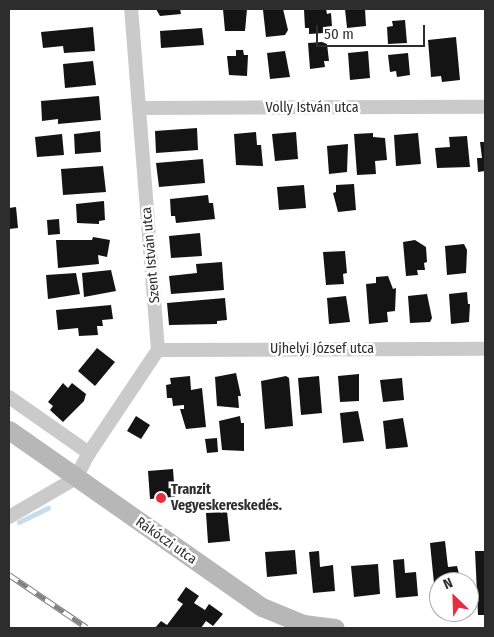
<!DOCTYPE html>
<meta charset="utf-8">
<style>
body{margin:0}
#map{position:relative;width:494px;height:637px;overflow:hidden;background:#fff;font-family:"Fira Sans Condensed",sans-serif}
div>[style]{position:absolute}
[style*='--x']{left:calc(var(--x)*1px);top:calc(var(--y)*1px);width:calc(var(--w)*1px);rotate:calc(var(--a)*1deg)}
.stream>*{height:4.5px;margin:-2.25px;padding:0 2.25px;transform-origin:2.25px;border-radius:2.25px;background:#c7ddeb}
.building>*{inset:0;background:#141414}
.street>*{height:14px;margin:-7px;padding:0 7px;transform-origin:7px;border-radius:7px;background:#cacaca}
.secondary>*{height:19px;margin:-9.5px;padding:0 9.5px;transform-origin:9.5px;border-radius:9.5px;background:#b7b7b7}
.rail>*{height:5.5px;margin-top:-2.75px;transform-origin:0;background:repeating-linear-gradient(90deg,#fff 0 11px,#828282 0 22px);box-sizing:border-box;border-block:1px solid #828282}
.dots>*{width:14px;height:14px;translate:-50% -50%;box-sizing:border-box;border:2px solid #fff;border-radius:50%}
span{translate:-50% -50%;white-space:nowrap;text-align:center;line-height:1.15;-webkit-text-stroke:5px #fff;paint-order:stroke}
.street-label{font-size:14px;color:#2d2d2d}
.poi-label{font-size:14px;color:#2d2d2d;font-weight:700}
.left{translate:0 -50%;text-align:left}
.frame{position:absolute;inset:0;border:10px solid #2d2d2d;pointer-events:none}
.north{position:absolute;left:429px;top:572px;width:50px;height:50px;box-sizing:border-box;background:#fff;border:1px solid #ababab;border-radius:50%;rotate:336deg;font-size:14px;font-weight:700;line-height:20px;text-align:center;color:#2d2d2d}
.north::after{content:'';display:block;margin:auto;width:18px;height:22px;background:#e62e3e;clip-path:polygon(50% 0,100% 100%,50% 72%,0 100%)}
.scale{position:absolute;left:316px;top:25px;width:109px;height:22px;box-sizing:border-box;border:2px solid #2d2d2d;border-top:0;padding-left:6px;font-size:15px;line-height:18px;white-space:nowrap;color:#2d2d2d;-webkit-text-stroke:4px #fff;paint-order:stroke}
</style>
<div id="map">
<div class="stream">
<div style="--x:19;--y:522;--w:32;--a:-26"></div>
</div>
<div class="building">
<div style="clip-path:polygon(156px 9px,180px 9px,181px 14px,160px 16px)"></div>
<div style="clip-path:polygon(223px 9px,247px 9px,245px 31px,225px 31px)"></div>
<div style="clip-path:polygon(283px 9px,288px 30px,285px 35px,266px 37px,263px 10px)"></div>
<div style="clip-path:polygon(326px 9px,327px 14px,331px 13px,332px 26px,324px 27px,324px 33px,309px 34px,309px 28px,305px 28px,304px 10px)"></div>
<div style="clip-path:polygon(345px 9px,365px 9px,366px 26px,347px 28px)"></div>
<div style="clip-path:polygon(405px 20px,407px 43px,388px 44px,387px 27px,393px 26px,392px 21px)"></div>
<div style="clip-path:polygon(93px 27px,95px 51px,64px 53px,63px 46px,43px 48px,41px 32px)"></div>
<div style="clip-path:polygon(202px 28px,204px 45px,161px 48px,160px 31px)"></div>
<div style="clip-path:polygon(456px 37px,460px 80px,442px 82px,441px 76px,431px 77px,428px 40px)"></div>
<div style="clip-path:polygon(322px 42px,327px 44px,329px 61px,324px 61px,325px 67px,310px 69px,308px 43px)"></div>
<div style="clip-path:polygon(236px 50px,243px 50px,244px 55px,248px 55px,247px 76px,229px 75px,227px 56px,236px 56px)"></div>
<div style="clip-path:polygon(285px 51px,290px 77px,270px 79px,267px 53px)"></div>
<div style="clip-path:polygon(368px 51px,370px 78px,350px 80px,348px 53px)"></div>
<div style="clip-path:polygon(408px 53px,410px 75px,397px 77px,396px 71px,390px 72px,388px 55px)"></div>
<div style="clip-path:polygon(93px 61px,96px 85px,65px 88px,63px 64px)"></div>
<div style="clip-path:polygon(99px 96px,101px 120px,58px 124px,58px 119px,42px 121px,41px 101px)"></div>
<div style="clip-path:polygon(197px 128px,198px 150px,156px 153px,155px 131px)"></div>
<div style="clip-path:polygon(100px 131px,101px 152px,75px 154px,74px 134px)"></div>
<div style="clip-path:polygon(256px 132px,257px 145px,261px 145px,263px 166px,236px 165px,234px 134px)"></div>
<div style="clip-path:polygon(296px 132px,298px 159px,275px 161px,272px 134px)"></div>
<div style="clip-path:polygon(373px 133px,373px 137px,385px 138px,387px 160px,375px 161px,376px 174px,357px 175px,354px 134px)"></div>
<div style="clip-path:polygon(418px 133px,421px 164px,396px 166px,394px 135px)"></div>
<div style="clip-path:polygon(62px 134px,64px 155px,37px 157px,35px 137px)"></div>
<div style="clip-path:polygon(467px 136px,470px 167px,437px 168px,435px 148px,450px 147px,449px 137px)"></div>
<div style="clip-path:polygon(480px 142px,485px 142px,485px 171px,478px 172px,477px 158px,482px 158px)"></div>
<div style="clip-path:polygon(348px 144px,347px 172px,329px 174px,327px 146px)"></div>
<div style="clip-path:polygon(203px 159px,205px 183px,159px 187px,156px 163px)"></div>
<div style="clip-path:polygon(103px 166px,106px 192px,63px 195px,61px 169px)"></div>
<div style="clip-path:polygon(354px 184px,356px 210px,338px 212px,333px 193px,336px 192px,336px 185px)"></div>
<div style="clip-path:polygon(304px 185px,306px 208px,279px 210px,277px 187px)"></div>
<div style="clip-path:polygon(208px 195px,209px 203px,213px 203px,215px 219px,176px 223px,175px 216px,171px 216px,170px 199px)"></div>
<div style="clip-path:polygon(104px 201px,105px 220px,99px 221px,99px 224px,77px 223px,76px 204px)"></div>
<div style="clip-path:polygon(16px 207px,18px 228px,9px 229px,9px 208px)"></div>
<div style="clip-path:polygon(59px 219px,60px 234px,48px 235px,47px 220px)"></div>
<div style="clip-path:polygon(200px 233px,202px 256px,171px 258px,169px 236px)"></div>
<div style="clip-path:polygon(93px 237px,110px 240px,107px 257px,98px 255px,99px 264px,58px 268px,56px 240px,92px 240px)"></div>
<div style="clip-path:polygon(415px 240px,426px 247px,427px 262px,424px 263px,425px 270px,417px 270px,418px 275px,406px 276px,403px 242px)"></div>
<div style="clip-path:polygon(464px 244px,467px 250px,466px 273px,447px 275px,445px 246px)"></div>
<div style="clip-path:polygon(345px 251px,347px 273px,343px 274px,344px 284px,326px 285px,323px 252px)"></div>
<div style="clip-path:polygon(222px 262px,224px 290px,171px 294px,169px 276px,197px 273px,196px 264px)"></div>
<div style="clip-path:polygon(111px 270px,116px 291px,84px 297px,82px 273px)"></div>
<div style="clip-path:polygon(76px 273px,80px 294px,48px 299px,46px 275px)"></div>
<div style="clip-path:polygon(388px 276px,393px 289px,396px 288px,395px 311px,387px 312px,388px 322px,369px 324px,366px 284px,376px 283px,376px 277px)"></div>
<div style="clip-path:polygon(467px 292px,468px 304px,470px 304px,469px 322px,451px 324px,449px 294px)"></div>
<div style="clip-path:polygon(427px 294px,432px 318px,430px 322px,410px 323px,408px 296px)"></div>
<div style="clip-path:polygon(346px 296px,350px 322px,329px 324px,327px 298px)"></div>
<div style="clip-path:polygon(225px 298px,227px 320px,217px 321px,217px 324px,169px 325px,167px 303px)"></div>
<div style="clip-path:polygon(111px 305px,113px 319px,102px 320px,103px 326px,97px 326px,98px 335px,79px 336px,78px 328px,58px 330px,56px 310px)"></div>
<div style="clip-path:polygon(97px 348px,115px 362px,95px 386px,78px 371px)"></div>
<div style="clip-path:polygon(236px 373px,241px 396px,238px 396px,239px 408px,217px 406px,215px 377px)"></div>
<div style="clip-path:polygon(359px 374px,359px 401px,340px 402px,338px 376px)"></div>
<div style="clip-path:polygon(190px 376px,191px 390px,202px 388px,206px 427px,186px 429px,180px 409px,184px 409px,184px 405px,173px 406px,172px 398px,167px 398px,166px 385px,171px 384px,170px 378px)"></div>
<div style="clip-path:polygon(286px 376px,289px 378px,293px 426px,265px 429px,261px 381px)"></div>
<div style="clip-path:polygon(319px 376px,322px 413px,301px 415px,298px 378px)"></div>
<div style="clip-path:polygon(402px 378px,404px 400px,383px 402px,380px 380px)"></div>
<div style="clip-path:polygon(63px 383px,68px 388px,72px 383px,86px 394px,84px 401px,63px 422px,50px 410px,53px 406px,48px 402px)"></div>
<div style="clip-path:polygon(358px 411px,364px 441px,343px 443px,340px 413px)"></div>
<div style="clip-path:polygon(136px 416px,150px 425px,141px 439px,127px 431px)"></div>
<div style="clip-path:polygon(240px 416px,241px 423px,244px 423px,244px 451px,222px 450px,219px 421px)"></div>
<div style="clip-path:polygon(403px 418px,408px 447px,386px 449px,383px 421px)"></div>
<div style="clip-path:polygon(217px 438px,218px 452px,207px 453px,205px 439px)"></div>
<div style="clip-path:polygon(173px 469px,175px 497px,150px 499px,148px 471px)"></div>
<div style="clip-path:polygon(227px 511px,230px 541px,208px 543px,206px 513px)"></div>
<div style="clip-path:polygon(445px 541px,448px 567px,457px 566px,461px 582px,439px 582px,439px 604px,436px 604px,430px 543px)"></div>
<div style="clip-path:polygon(295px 550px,297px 574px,267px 577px,265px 552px)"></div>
<div style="clip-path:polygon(319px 551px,320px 567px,333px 565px,335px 591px,313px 593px,309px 552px)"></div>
<div style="clip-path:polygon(475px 551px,485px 551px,485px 615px,478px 615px)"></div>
<div style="clip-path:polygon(404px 559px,405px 573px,416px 572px,418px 596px,396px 598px,393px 560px)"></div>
<div style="clip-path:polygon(378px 564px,380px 594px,354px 597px,351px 566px)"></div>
<div style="clip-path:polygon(186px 587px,199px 596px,194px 603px,205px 610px,209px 604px,223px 614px,213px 626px,206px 621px,201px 628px,155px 628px,161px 621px,167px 625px,183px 604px,177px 600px)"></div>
</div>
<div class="street">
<div style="--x:139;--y:108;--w:346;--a:-0.2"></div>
<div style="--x:158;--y:350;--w:327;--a:-0.2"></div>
<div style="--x:9;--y:397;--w:98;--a:35"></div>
<div style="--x:9;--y:517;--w:78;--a:-30.2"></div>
<div style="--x:76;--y:478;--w:28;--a:-63"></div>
<div style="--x:89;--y:453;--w:124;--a:-56.2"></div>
<div style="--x:158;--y:350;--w:342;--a:-94.5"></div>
</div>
<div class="secondary">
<div style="--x:9;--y:430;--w:309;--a:35"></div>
<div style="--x:262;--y:607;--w:44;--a:22.5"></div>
<div style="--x:303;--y:624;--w:32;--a:7"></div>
</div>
<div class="rail">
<div style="--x:9;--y:575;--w:94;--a:34.2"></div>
</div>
<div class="dots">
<div style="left:161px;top:498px;background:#e62e3e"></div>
</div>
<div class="street-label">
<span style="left:312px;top:108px">Volly István utca</span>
<span style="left:151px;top:255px;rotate:-95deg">Szent István utca</span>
<span style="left:322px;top:349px">Ujhelyi József utca</span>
<span style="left:166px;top:541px;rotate:35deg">Rákóczi utca</span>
</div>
<div class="poi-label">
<span class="left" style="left:171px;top:498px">Tranzit<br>Vegyeskereskedés.</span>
</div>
<div class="frame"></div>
<div class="north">N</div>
<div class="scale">50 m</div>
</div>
